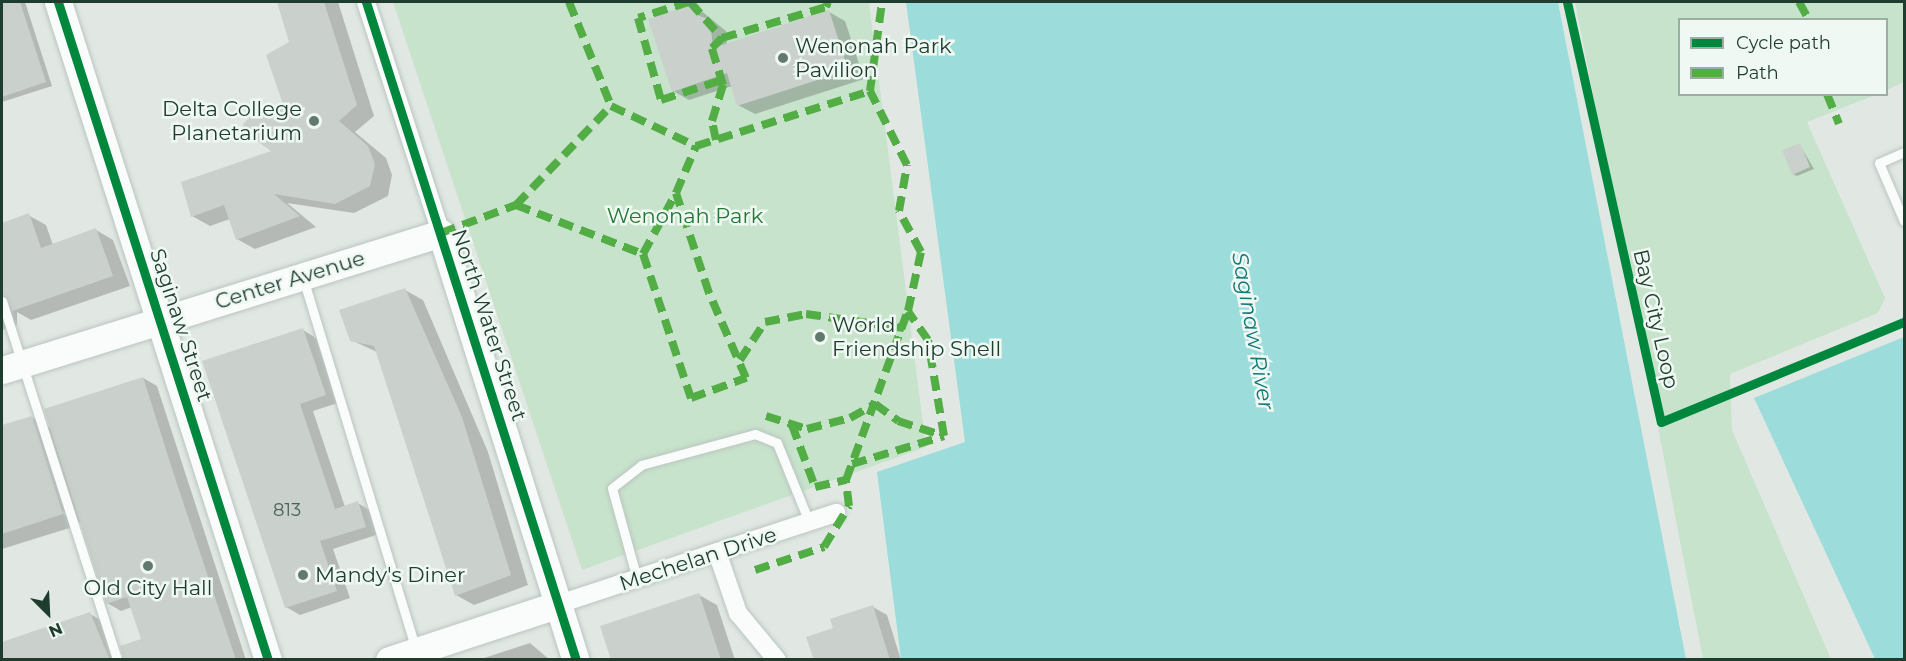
<!DOCTYPE html>
<style>
body{margin:0}
#map{position:relative;width:1906px;height:661px;overflow:hidden;background:#e1e8e4;font-family:Montserrat,sans-serif}
div>[style]{position:absolute}
[style*='--x']{left:calc(var(--x)*1px);top:calc(var(--y)*1px);width:calc(var(--w)*1px);rotate:calc(var(--a)*1deg)}
.green>*{inset:0;background:#c8e3cc}
.water>*{inset:0;background:#9cdcda}
.shadow>*{inset:0;background:#0003}
.building>*{inset:0;background:#cad1cd}
.roads{filter:drop-shadow(0 0 2px #bac5bf) drop-shadow(0 0 2px #bac5bf)}
.lane>*{height:9px;margin:-4.5px;padding:0 4.5px;transform-origin:4.5px;border-radius:4.5px;background:#fafcfb}
.street>*{height:18px;margin:-9px;padding:0 9px;transform-origin:9px;border-radius:9px;background:#fafcfb}
.secondary>*{height:27px;margin:-13.5px;padding:0 13.5px;transform-origin:13.5px;border-radius:13.5px;background:#fafcfb}
.quiet>*{height:8px;margin-top:-4px;transform-origin:0;background:repeating-linear-gradient(90deg,#52ad45 0 15px,transparent 0 23px)}
.cycleway>*{height:9px;margin:-4.5px;padding:0 4.5px;transform-origin:4.5px;border-radius:4.5px;background:#00873e}
.dots>*{width:16px;height:16px;translate:-50% -50%;box-sizing:border-box;border:3px solid #eff8f2;border-radius:50%}
span{translate:-50% -50%;white-space:nowrap;text-align:center;line-height:1.15;-webkit-text-stroke:5px #eff8f2;paint-order:stroke}
.number-label{font-size:18px;color:#4a6357}
.number-label span{-webkit-text-stroke-width:0}
.poi-label{font-size:21px;color:#1e3d2f}
.left{translate:0 -50%;text-align:left}
.right{translate:-100% -50%;text-align:right}
.park-label{font-size:21px;color:#247836}
.street-label{font-size:21px;color:#1e3d2f}
.water-label{font-size:22px;color:#127979;font-style:italic}
.frame{position:absolute;inset:0;border:3px solid #1e3d2f;pointer-events:none}
.legend{position:absolute;left:1678px;top:18px;width:210px;height:78px;box-sizing:border-box;background:#eff8f2;border:2px solid #9bada4;margin:0;padding:8px 10px;list-style:none;font-size:18px;color:#1e3d2f}
.legend li{display:flex;align-items:center;gap:12px;height:30px}
.legend b{width:30px;border:2px solid #9bada4}
.north{position:absolute;left:18px;top:583px;width:60px;height:60px;-webkit-text-stroke:4px #eff8f2;paint-order:stroke;rotate:156deg;font-size:16px;font-weight:700;line-height:24px;text-align:center;color:#1e3d2f}
.north::after{content:'';display:block;margin:auto;width:21px;height:27px;background:#1e3d2f;clip-path:polygon(50% 0,100% 100%,50% 72%,0 100%)}
</style>
<div id="map">
<div class="green">
<div style="clip-path:polygon(393px 2px,869px 2px,926px 447px,582px 570px)"></div>
<div style="clip-path:polygon(1575px 2px,1904px 2px,1904px 82px,1887px 90px,1886px 20px,1680px 20px,1680px 94px,1875px 95px,1807px 122px,1885px 298px,1878px 313px,1730px 374px,1732px 430px,1831px 659px,1703px 659px)"></div>
</div>
<div class="water">
<div style="clip-path:polygon(906px 2px,1558px 2px,1686px 659px,901px 659px,877px 472px,965px 442px)"></div>
<div style="clip-path:polygon(1904px 337px,1904px 659px,1875px 659px,1754px 398px)"></div>
</div>
<div class="shadow">
<div style="clip-path:polygon(2px 2px,25px 2px,52px 86px,2px 102px)"></div>
<div style="clip-path:polygon(278px 2px,338px 2px,374px 116px,355px 132px,386px 158px,392px 175px,388px 196px,354px 213px,287px 203px,316px 227px,255px 249px,237px 239px,230px 219px,210px 226px,192px 216px,274px 152px,286px 108px,291px 43px)"></div>
<div style="clip-path:polygon(694px 5px,726px 31px,727px 45px,829px 12px,845px 21px,864px 79px,755px 114px,738px 105px,732px 86px,689px 100px,673px 91px)"></div>
<div style="clip-path:polygon(1800px 145px,1814px 169px,1797px 176px,1793px 174px)"></div>
<div style="clip-path:polygon(28px 215px,46px 225px,53px 245px,96px 230px,113px 240px,130px 286px,31px 320px,17px 312px,17px 325px,2px 330px,2px 298px,10px 299px,2px 294px,2px 224px)"></div>
<div style="clip-path:polygon(405px 290px,423px 300px,488px 452px,528px 585px,474px 605px,456px 595px,377px 352px,351px 340px)"></div>
<div style="clip-path:polygon(303px 330px,316px 338px,338px 403px,313px 411px,345px 507px,358px 503px,371px 511px,379px 534px,333px 549px,350px 598px,300px 615px,286px 607px)"></div>
<div style="clip-path:polygon(143px 378px,157px 386px,246px 660px,124px 660px,143px 640px,132px 607px,121px 611px,107px 603px,82px 524px,58px 509px,79px 525px,2px 549px,2px 427px,31px 417px,52px 429px)"></div>
<div style="clip-path:polygon(699px 595px,717px 605px,735px 660px,613px 660px)"></div>
<div style="clip-path:polygon(873px 607px,887px 615px,901px 660px,815px 660px,835px 629px)"></div>
<div style="clip-path:polygon(90px 614px,104px 622px,120px 660px,2px 660px,2px 643px)"></div>
<div style="clip-path:polygon(530px 643px,550px 660px,478px 660px)"></div>
</div>
<div class="building">
<div style="clip-path:polygon(2px 2px,20px 2px,46px 82px,2px 97px)"></div>
<div style="clip-path:polygon(277px 2px,324px 2px,357px 105px,339px 121px,368px 146px,375px 164px,370px 186px,335px 204px,274px 194px,300px 216px,236px 240px,224px 205px,191px 217px,181px 182px,271px 151px,244px 132px,243px 124px,256px 111px,284px 107px,266px 55px,289px 42px)"></div>
<div style="clip-path:polygon(694px 3px,697px 15px,710px 20px,713px 48px,829px 10px,848px 70px,737px 106px,727px 73px,672px 92px,648px 19px)"></div>
<div style="clip-path:polygon(1800px 143px,1810px 167px,1792px 175px,1782px 150px)"></div>
<div style="clip-path:polygon(29px 213px,41px 248px,96px 228px,113px 276px,12px 311px,2px 294px,2px 223px)"></div>
<div style="clip-path:polygon(405px 288px,462px 417px,511px 575px,455px 596px,374px 346px,350px 341px,339px 310px)"></div>
<div style="clip-path:polygon(303px 328px,326px 395px,300px 404px,335px 509px,358px 501px,366px 527px,320px 541px,337px 591px,285px 608px,202px 361px)"></div>
<div style="clip-path:polygon(143px 377px,174px 475px,236px 660px,124px 660px,120px 646px,141px 639px,127px 597px,106px 604px,44px 409px)"></div>
<div style="clip-path:polygon(32px 416px,63px 514px,2px 534px,2px 425px)"></div>
<div style="clip-path:polygon(699px 593px,721px 660px,611px 660px,600px 626px)"></div>
<div style="clip-path:polygon(873px 605px,890px 660px,814px 660px,806px 637px,833px 628px,830px 619px)"></div>
<div style="clip-path:polygon(90px 612px,110px 660px,2px 660px,2px 642px)"></div>
</div>
<div class="roads">
<div class="lane">
<div style="--x:1904;--y:152;--w:27;--a:156"></div>
<div style="--x:1879;--y:163;--w:63;--a:66.7"></div>
<div style="--x:303;--y:278;--w:388;--a:73.1"></div>
<div style="--x:2;--y:301;--w:377;--a:72.2"></div>
<div style="--x:637;--y:579;--w:94;--a:-105.4"></div>
<div style="--x:612;--y:488;--w:37;--a:-38"></div>
<div style="--x:641;--y:465;--w:118;--a:-15.2"></div>
<div style="--x:755;--y:434;--w:24;--a:22"></div>
<div style="--x:777;--y:443;--w:85;--a:67.9"></div>
</div>
<div class="street">
<div style="--x:366;--y:2;--w:243;--a:72"></div>
<div style="--x:717;--y:552;--w:65;--a:71"></div>
<div style="--x:738;--y:613;--w:61;--a:50.3"></div>
<div style="--x:559;--y:604;--w:292;--a:-18.2"></div>
</div>
<div class="secondary">
<div style="--x:58;--y:2;--w:691;--a:72.3"></div>
<div style="--x:2;--y:370;--w:460;--a:-17.3"></div>
<div style="--x:441;--y:233;--w:448;--a:72.5"></div>
<div style="--x:389;--y:660;--w:179;--a:-18.2"></div>
</div>
</div>
<div class="quiet">
<div style="--x:569;--y:2;--w:112;--a:68"></div>
<div style="--x:611;--y:106;--w:94;--a:25.2"></div>
<div style="--x:696;--y:146;--w:182;--a:-17.5"></div>
<div style="--x:689;--y:2;--w:53;--a:162.6"></div>
<div style="--x:638;--y:18;--w:85;--a:74.3"></div>
<div style="--x:661;--y:100;--w:64;--a:-18.2"></div>
<div style="--x:690;--y:2;--w:48;--a:48.4"></div>
<div style="--x:1799;--y:2;--w:21;--a:61"></div>
<div style="--x:1827;--y:94;--w:32;--a:68"></div>
<div style="--x:716;--y:140;--w:19;--a:-102"></div>
<div style="--x:712;--y:121;--w:38;--a:-73"></div>
<div style="--x:723;--y:85;--w:39;--a:-107"></div>
<div style="--x:712;--y:48;--w:14;--a:-45"></div>
<div style="--x:722;--y:38;--w:109;--a:-16.6"></div>
<div style="--x:826;--y:7;--w:5;--a:-68"></div>
<div style="--x:516;--y:205;--w:136;--a:21.1"></div>
<div style="--x:643;--y:254;--w:69;--a:-61.6"></div>
<div style="--x:441;--y:233;--w:80;--a:-20.5"></div>
<div style="--x:516;--y:205;--w:137;--a:-46.2"></div>
<div style="--x:643;--y:254;--w:152;--a:71.6"></div>
<div style="--x:691;--y:398;--w:59;--a:-20"></div>
<div style="--x:746;--y:378;--w:93;--a:-113.5"></div>
<div style="--x:709;--y:293;--w:105;--a:-108.3"></div>
<div style="--x:676;--y:193;--w:51;--a:-66.9"></div>
<div style="--x:740;--y:360;--w:45;--a:-56.7"></div>
<div style="--x:765;--y:322;--w:42;--a:-11"></div>
<div style="--x:806;--y:314;--w:99;--a:8.1"></div>
<div style="--x:766;--y:416;--w:43;--a:17.6"></div>
<div style="--x:807;--y:429;--w:44;--a:-14.3"></div>
<div style="--x:850;--y:418;--w:29;--a:-29"></div>
<div style="--x:875;--y:404;--w:29;--a:36"></div>
<div style="--x:898;--y:421;--w:48;--a:18.1"></div>
<div style="--x:792;--y:425;--w:66;--a:69.6"></div>
<div style="--x:815;--y:487;--w:32;--a:-13"></div>
<div style="--x:852;--y:464;--w:96;--a:-16.9"></div>
<div style="--x:944;--y:436;--w:97;--a:-99.5"></div>
<div style="--x:928;--y:340;--w:35;--a:-125"></div>
<div style="--x:755;--y:570;--w:73;--a:-18.4"></div>
<div style="--x:824;--y:547;--w:48;--a:-58.6"></div>
<div style="--x:849;--y:506;--w:26;--a:-97"></div>
<div style="--x:846;--y:480;--w:180;--a:-69.9"></div>
<div style="--x:908;--y:311;--w:60;--a:-77.6"></div>
<div style="--x:921;--y:252;--w:47;--a:-118.2"></div>
<div style="--x:899;--y:211;--w:47;--a:-80.1"></div>
<div style="--x:907;--y:165;--w:83;--a:-116.6"></div>
<div style="--x:870;--y:91;--w:90;--a:-82.3"></div>
</div>
<div class="cycleway">
<div style="--x:58;--y:2;--w:691;--a:72.3"></div>
<div style="--x:366;--y:2;--w:691;--a:72.3"></div>
<div style="--x:1567;--y:2;--w:430;--a:77.4"></div>
<div style="--x:1661;--y:422;--w:263;--a:-22.4"></div>
</div>
<div class="dots">
<div style="left:783px;top:58px;background:#62796e"></div>
<div style="left:314px;top:121px;background:#62796e"></div>
<div style="left:820px;top:337px;background:#62796e"></div>
<div style="left:148px;top:566px;background:#62796e"></div>
<div style="left:303px;top:575px;background:#62796e"></div>
</div>
<div class="number-label">
<span style="left:287px;top:510px">813</span>
</div>
<div class="poi-label">
<span class="left" style="left:795px;top:58px">Wenonah Park<br>Pavilion</span>
<span class="right" style="left:302px;top:121px">Delta College<br>Planetarium</span>
<span class="left" style="left:832px;top:337px">World<br>Friendship Shell</span>
<span class="left" style="left:315px;top:575px">Mandy's Diner</span>
<span style="left:148px;top:588px">Old City Hall</span>
</div>
<div class="park-label">
<span style="left:685px;top:216px">Wenonah Park</span>
</div>
<div class="street-label">
<span style="left:290px;top:280px;rotate:-17deg">Center Avenue</span>
<span style="left:1656px;top:319px;rotate:77deg">Bay City Loop</span>
<span style="left:181px;top:325px;rotate:72deg">Saginaw Street</span>
<span style="left:489px;top:325px;rotate:72deg">North Water Street</span>
<span style="left:698px;top:559px;rotate:-18deg">Mechelan Drive</span>
</div>
<div class="water-label">
<span style="left:1253px;top:331px;rotate:80deg">Saginaw River</span>
</div>
<div class="frame"></div>
<ul class="legend">
<li><b style="height:8px;background:#00873e"></b>Cycle path</li>
<li><b style="height:8px;background:#52ad45"></b>Path</li>
</ul>
<div class="north">N</div>
</div>
